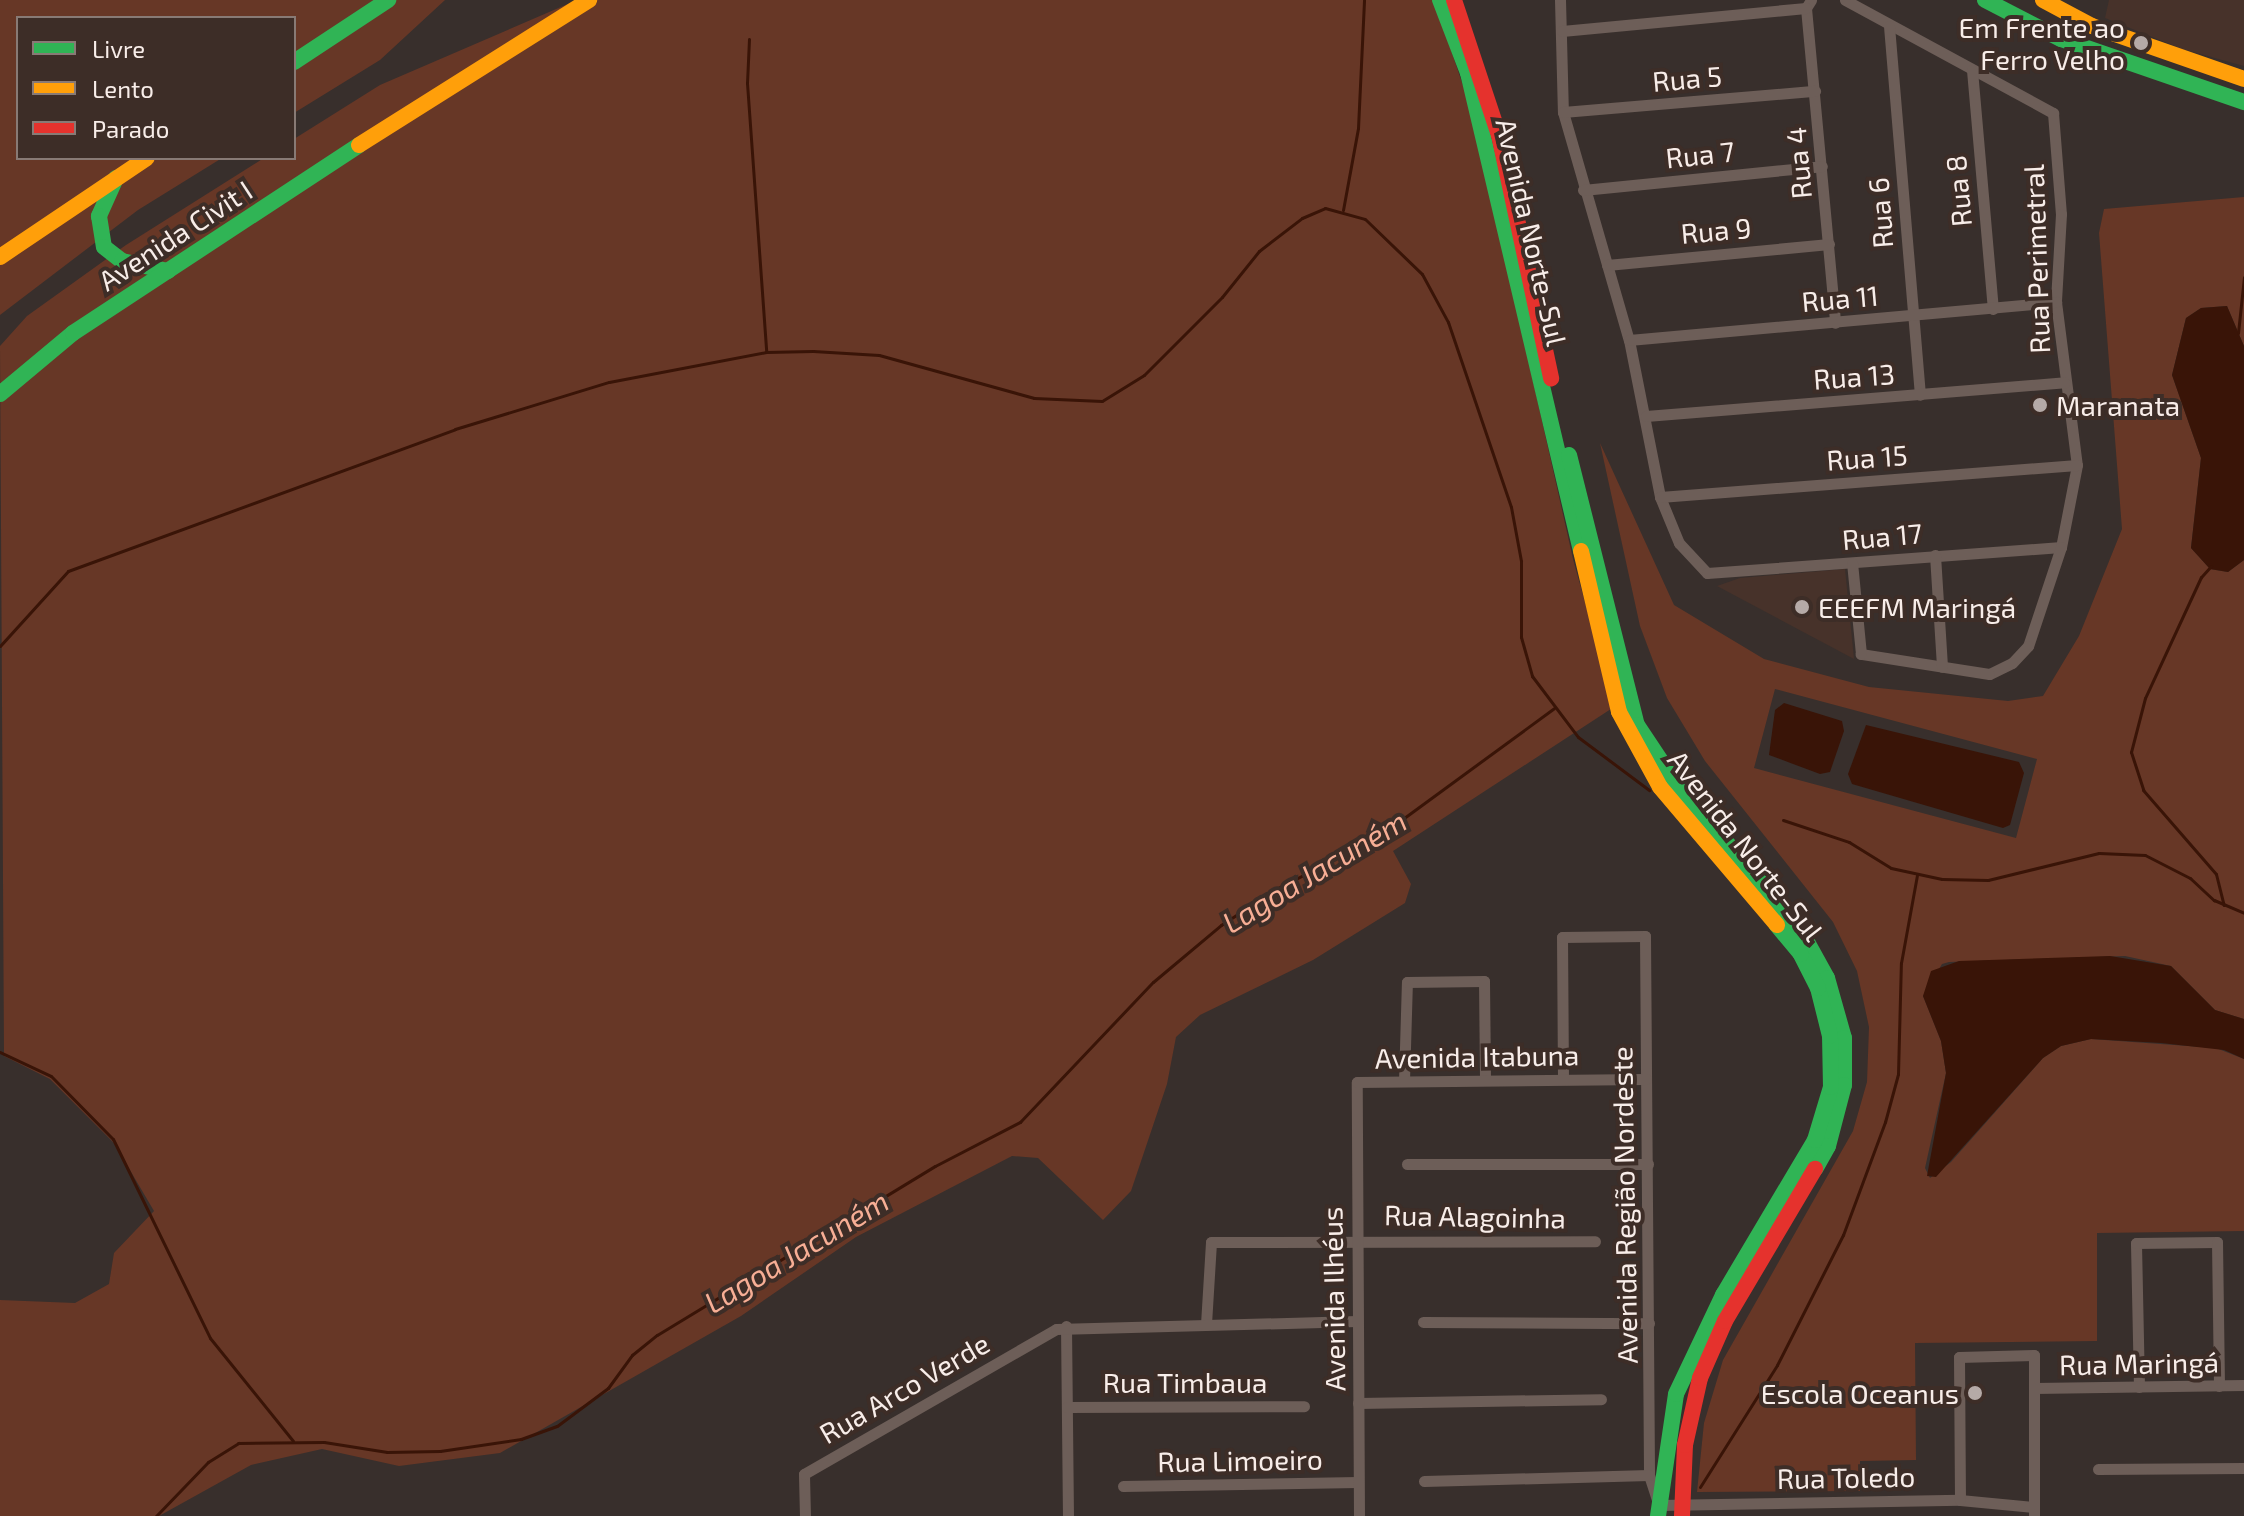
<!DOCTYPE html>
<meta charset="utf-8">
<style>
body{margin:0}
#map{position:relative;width:2244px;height:1516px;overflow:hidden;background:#382f2c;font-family:"Exo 2",sans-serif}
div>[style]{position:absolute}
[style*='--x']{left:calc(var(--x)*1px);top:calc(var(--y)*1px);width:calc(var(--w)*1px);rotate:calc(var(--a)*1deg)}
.built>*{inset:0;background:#47322a}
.green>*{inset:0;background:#673726}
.water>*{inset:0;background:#391407}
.stream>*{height:3px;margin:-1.5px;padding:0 1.5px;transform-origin:1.5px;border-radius:1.5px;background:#391407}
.street>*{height:11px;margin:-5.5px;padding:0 5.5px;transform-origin:5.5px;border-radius:5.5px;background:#6d5e58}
.fast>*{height:16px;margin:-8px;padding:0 8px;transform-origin:8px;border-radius:8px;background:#30b455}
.slow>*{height:16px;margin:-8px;padding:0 8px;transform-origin:8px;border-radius:8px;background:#ff9f0a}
.jam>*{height:16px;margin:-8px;padding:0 8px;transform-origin:8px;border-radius:8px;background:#e5322d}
.dots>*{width:22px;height:22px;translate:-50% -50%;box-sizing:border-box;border:4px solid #3d2d27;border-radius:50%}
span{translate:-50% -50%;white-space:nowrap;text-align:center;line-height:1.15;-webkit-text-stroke:8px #3d2d27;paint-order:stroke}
.poi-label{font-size:28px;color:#f8ede9}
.right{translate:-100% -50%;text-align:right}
.left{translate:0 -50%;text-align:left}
.street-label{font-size:28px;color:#f8ede9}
.water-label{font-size:30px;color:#f7ae95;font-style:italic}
.legend{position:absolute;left:16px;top:16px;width:280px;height:144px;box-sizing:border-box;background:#3d2d27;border:2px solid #887a75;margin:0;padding:10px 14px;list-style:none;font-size:24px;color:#f8ede9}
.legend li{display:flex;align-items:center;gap:16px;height:40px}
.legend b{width:40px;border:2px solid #887a75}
</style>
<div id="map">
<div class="built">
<div style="clip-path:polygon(2109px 0,2244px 0,2244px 66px,2182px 49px,2105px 18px)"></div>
<div style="clip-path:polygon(1845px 569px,1854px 659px,1717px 586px,1740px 578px)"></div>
</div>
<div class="green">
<div style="clip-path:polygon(0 0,445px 0,380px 60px,294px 113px,294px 18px,18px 18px,18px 158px,222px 158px,138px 210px,0 315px)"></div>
<div style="clip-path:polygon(577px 0,1434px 0,1474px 118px,1573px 559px,1614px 707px,1393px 851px,1411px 884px,1405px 903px,1313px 960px,1200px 1015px,1176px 1037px,1167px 1084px,1131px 1191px,1103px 1220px,1038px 1158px,1012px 1156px,856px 1237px,741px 1316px,500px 1453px,399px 1466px,322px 1449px,251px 1465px,159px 1516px,0 1516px,0 1300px,75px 1303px,109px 1284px,114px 1253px,154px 1211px,114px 1143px,50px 1079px,4px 1056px,0 346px,27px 316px,126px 245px,264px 158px,294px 158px,294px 139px,380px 85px)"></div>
<div style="clip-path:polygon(evenodd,2244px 197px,2244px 346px,2227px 306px,2201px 308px,2186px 318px,2172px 375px,2201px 458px,2191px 548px,2210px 569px,2228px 572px,2244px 560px,2244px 1019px,2215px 1010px,2171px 966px,2125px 956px,1949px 962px,1942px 964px,1923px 996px,1941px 1041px,1946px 1073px,1925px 1168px,1930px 1178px,1951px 1162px,2043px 1058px,2061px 1046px,2091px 1039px,2216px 1048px,2244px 1059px,2244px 1231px,2097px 1233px,2097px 1341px,1915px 1343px,1916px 1460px,1860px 1461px,1860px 1491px,1697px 1492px,1704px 1423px,1723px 1360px,1853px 1131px,1867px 1082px,1869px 1027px,1857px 971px,1833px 922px,1705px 761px,1667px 698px,1640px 626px,1600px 443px,1674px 605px,1764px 659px,1869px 687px,2008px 701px,2043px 696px,2079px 636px,2122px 529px,2099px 233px,2104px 209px,2244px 197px,1775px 689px,2037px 759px,2016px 838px,1754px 768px,1775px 689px)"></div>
</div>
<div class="water">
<div style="clip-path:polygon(2227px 306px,2244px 346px,2244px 560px,2228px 572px,2210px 569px,2191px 548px,2201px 458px,2172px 375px,2186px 318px,2201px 308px)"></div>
<div style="clip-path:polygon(1784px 703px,1842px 721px,1844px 731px,1830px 772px,1820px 774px,1769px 755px,1775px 710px)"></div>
<div style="clip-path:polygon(1866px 725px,2019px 762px,2024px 773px,2010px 825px,2003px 828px,1852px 784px,1848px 774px)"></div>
<div style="clip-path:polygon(2110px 956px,2171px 966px,2215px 1010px,2244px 1019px,2244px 1059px,2224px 1050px,2161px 1043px,2091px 1039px,2061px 1046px,2043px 1058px,1936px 1177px,1927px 1176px,1946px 1073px,1941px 1041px,1923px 996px,1931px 971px,1959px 961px)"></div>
</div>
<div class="stream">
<div style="--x:749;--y:39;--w:44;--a:92.6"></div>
<div style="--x:747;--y:83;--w:268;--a:85.9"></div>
<div style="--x:1343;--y:210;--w:83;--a:-79.6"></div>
<div style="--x:1358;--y:128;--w:128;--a:-87.3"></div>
<div style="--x:2238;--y:333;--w:56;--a:-83.9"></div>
<div style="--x:2211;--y:566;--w:15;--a:132"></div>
<div style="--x:2201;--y:577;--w:133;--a:114.8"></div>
<div style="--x:2145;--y:698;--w:56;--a:104.5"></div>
<div style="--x:2131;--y:752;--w:40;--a:72"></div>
<div style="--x:2143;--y:790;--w:111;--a:49"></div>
<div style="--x:2216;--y:874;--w:32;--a:76"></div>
<div style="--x:0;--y:646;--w:101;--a:-47.8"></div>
<div style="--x:68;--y:571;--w:412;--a:-20.1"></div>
<div style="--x:455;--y:429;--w:161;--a:-17"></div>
<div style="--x:609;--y:382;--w:160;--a:-10.8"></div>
<div style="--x:766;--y:352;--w:47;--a:-1.2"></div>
<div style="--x:813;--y:351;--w:66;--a:3.5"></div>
<div style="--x:879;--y:355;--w:161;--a:15.5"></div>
<div style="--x:1034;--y:398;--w:68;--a:2.5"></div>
<div style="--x:1102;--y:401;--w:49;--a:-31.8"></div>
<div style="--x:1144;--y:375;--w:110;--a:-45"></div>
<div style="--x:1222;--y:297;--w:59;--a:-51.2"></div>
<div style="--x:1259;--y:251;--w:54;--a:-37.5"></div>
<div style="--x:1302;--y:218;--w:25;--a:-23"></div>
<div style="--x:1325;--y:208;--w:41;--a:15.4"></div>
<div style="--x:1365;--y:219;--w:79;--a:44"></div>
<div style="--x:1422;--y:274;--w:55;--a:61.6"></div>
<div style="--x:1448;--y:322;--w:195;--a:71.2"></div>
<div style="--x:1511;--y:507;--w:55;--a:79.5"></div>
<div style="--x:1521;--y:561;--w:76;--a:90"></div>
<div style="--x:1521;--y:637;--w:41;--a:74.2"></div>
<div style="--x:1532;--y:676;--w:76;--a:53"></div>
<div style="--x:1578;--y:737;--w:89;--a:36.7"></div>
<div style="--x:1783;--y:820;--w:70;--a:18.4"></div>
<div style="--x:1849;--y:842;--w:49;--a:31.8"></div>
<div style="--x:1891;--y:868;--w:52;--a:12.2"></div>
<div style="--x:1942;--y:879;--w:46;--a:1.2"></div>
<div style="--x:1988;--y:880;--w:114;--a:-13.7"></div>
<div style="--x:2099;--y:853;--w:46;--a:2.5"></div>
<div style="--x:2145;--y:855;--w:51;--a:27.1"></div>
<div style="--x:2190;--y:878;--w:33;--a:43"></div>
<div style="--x:2214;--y:900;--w:33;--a:23"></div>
<div style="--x:0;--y:1052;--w:56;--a:25.2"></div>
<div style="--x:51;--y:1076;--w:88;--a:45.5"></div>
<div style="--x:113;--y:1139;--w:221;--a:64"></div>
<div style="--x:210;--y:1338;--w:132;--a:51.1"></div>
<div style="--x:1700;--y:1487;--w:144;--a:-57.7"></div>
<div style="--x:1777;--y:1365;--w:146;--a:-63.1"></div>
<div style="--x:1843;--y:1235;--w:121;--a:-69.6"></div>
<div style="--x:1885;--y:1122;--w:50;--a:-74.8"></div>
<div style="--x:1898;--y:1074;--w:111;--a:-88.5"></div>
<div style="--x:1901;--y:963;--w:89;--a:-79.7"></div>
<div style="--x:156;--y:1516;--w:75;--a:-46.1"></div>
<div style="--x:208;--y:1462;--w:36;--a:-32"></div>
<div style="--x:238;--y:1443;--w:86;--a:-0.7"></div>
<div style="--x:324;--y:1442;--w:64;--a:9"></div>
<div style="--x:387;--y:1452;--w:53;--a:-1.1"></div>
<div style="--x:440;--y:1451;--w:82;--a:-8.4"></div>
<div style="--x:521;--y:1439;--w:38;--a:-20"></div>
<div style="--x:557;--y:1426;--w:64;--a:-36.7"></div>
<div style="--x:608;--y:1388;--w:41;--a:-54"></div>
<div style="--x:632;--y:1355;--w:32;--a:-39"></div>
<div style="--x:657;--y:1335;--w:325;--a:-31.3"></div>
<div style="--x:935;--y:1166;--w:96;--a:-27.4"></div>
<div style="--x:1020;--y:1122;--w:193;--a:-46.5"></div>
<div style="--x:1153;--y:982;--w:89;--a:-40"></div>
<div style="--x:1221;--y:925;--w:64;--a:-33.4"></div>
<div style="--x:1274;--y:890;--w:117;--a:-27"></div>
<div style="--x:1378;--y:837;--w:218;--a:-36.2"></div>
</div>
<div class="street">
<div style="--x:1560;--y:0;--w:112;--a:88.5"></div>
<div style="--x:1563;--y:112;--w:237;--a:73.9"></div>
<div style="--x:1629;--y:340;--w:160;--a:78.8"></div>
<div style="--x:1660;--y:497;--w:50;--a:67.6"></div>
<div style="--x:1679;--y:543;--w:41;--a:47"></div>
<div style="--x:1707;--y:573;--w:355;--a:-4.2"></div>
<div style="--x:1811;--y:0;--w:9;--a:122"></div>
<div style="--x:1806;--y:8;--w:316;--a:84.7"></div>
<div style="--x:1845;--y:0;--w:237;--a:28.5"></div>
<div style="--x:2053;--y:113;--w:101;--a:85.5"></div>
<div style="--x:2061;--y:214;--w:88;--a:93.3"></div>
<div style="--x:2056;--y:302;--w:164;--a:82.7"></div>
<div style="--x:2077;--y:465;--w:84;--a:101"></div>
<div style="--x:2061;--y:547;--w:104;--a:108.4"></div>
<div style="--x:2028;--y:646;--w:23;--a:133"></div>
<div style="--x:2012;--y:663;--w:25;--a:154"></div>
<div style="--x:1989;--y:674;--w:130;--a:-171.1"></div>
<div style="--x:1861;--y:654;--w:91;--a:-95.6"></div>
<div style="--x:1889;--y:26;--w:370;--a:85.2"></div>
<div style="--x:1562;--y:31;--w:245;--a:-5.4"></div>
<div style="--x:1972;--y:70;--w:240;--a:85"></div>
<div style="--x:1563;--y:112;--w:253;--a:-4.8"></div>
<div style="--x:1583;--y:190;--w:240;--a:-5.7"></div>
<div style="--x:1607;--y:265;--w:223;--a:-5.4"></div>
<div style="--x:1629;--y:340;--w:429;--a:-5.1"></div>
<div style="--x:1646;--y:416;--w:420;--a:-4.6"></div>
<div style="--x:1660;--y:497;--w:418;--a:-4.4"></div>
<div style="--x:1935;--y:555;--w:112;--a:86.4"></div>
<div style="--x:1563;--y:1079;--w:142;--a:-90.4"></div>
<div style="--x:1562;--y:937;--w:83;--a:-0.7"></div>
<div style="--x:1645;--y:936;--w:539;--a:89.57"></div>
<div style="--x:1649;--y:1475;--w:32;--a:72"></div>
<div style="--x:1659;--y:1505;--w:301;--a:-1"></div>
<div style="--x:1960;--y:1500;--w:74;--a:5.4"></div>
<div style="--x:1404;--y:1081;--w:99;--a:-88.3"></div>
<div style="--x:1407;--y:982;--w:77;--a:-0.7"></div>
<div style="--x:1484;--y:981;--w:97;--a:89.4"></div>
<div style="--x:1407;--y:1164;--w:241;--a:0"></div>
<div style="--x:1423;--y:1322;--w:226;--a:0.3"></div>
<div style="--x:1206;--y:1324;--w:82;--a:-86.5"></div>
<div style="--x:1211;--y:1242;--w:384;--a:-0.1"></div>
<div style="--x:1066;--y:1326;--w:190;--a:89.4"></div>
<div style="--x:2139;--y:1387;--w:144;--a:-91.2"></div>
<div style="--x:2136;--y:1243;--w:81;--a:-0.7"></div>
<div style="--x:2217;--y:1242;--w:144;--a:89.2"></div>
<div style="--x:2034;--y:1388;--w:210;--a:-0.8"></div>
<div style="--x:1358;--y:1403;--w:243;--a:-0.9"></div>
<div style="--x:1067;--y:1407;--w:237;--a:-0.2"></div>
<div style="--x:2098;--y:1469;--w:146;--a:-0.4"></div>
<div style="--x:1424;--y:1481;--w:225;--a:-1.5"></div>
<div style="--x:1123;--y:1486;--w:235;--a:-1"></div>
<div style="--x:1960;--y:1500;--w:143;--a:-90.4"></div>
<div style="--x:1959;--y:1357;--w:75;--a:-1.5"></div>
<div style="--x:2034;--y:1355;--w:161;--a:90"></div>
<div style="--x:805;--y:1516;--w:42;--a:-91.4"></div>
<div style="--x:804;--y:1474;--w:291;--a:-29.9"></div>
<div style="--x:1056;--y:1329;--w:301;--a:-1.5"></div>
<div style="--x:1359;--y:1516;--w:434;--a:-90.3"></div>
<div style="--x:1357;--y:1082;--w:289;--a:-0.6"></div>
</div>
<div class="fast">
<div style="--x:1440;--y:0;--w:78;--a:69"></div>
<div style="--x:1468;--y:73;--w:491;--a:76.7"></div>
<div style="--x:1985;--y:0;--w:85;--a:27.2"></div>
<div style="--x:2061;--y:39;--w:194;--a:19"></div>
<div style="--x:294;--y:62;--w:113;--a:-33.4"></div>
<div style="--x:116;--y:178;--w:42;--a:114.1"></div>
<div style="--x:99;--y:216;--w:31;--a:81"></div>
<div style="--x:104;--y:247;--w:23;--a:38"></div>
<div style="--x:122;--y:261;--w:47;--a:12.3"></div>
<div style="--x:0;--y:394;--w:95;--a:-39.9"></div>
<div style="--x:73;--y:333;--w:342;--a:-33.3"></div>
<div style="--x:1569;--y:455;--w:278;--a:75.9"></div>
<div style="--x:1637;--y:725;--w:69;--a:56.3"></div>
<div style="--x:1675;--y:782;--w:193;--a:49.6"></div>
<div style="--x:1800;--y:929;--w:56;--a:61.1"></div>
<div style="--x:1827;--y:978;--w:62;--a:74.2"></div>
<div style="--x:1844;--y:1038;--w:47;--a:90"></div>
<div style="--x:1844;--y:1085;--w:63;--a:104.7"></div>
<div style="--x:1828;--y:1146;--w:26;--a:119"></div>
<div style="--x:1658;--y:1516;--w:123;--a:-81.6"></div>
<div style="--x:1676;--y:1394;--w:110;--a:-64.6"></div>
<div style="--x:1723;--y:1295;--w:180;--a:-59.3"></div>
<div style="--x:1815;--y:1140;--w:55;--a:-73.2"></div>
<div style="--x:1831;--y:1087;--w:51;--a:-91.1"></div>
<div style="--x:1830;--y:1036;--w:49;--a:-104"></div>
<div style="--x:1818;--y:988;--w:38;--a:-117"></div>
<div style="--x:1801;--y:954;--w:38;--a:-130"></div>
</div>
<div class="slow">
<div style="--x:2043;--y:0;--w:55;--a:28"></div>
<div style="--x:2092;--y:26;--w:161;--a:19.2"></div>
<div style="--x:359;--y:145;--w:272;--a:-32.2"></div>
<div style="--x:0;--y:257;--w:177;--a:-34"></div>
<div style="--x:1581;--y:551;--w:165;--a:76.7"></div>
<div style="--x:1619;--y:712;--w:85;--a:61.3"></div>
<div style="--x:1660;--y:787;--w:181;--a:49.7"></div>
</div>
<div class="jam">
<div style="--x:1454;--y:0;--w:142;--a:71.6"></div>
<div style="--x:1499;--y:135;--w:249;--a:77.9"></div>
<div style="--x:1682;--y:1516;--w:71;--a:-87.6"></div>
<div style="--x:1685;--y:1445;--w:69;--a:-77.4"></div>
<div style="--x:1700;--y:1378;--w:62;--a:-66.3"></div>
<div style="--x:1725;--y:1321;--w:177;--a:-59.4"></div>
</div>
<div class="dots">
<div style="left:2141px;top:43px;background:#b5aaa7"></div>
<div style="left:2040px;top:405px;background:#b5aaa7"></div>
<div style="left:1802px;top:607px;background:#b5aaa7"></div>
<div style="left:1975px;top:1393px;background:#b5aaa7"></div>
</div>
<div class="poi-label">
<span class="right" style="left:2125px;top:43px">Em Frente ao<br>Ferro Velho</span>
<span class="left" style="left:2056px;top:405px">Maranata</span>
<span class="left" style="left:1818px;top:607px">EEEFM Maringá</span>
<span class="right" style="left:1959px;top:1393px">Escola Oceanus</span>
</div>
<div class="street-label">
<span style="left:1687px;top:78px;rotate:-5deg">Rua 5</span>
<span style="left:1700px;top:154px;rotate:-6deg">Rua 7</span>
<span style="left:1798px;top:163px;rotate:-95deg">Rua 4</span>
<span style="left:1958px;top:191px;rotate:-95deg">Rua 8</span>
<span style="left:1880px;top:213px;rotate:-94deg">Rua 6</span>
<span style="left:1716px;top:230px;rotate:-5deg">Rua 9</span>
<span style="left:1532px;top:232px;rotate:77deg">Avenida Norte-Sul</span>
<span style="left:175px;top:235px;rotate:-33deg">Avenida Civit I</span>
<span style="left:2036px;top:259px;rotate:-92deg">Rua Perimetral</span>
<span style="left:1840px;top:298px;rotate:-5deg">Rua 11</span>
<span style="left:1854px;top:376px;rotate:-4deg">Rua 13</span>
<span style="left:1867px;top:457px;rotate:-4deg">Rua 15</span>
<span style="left:1882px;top:536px;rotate:-5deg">Rua 17</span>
<span style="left:1746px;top:845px;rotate:52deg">Avenida Norte-Sul</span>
<span style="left:1477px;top:1056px;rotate:-1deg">Avenida Itabuna</span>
<span style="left:1624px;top:1205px;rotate:-91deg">Avenida Região Nordeste</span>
<span style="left:1475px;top:1216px;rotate:1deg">Rua Alagoinha</span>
<span style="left:1333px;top:1299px;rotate:-91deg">Avenida Ilhéus</span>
<span style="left:2139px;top:1363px;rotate:-1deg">Rua Maringá</span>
<span style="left:1185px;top:1382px">Rua Timbaua</span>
<span style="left:904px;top:1388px;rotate:-30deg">Rua Arco Verde</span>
<span style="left:1240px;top:1460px;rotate:-1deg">Rua Limoeiro</span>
<span style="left:1846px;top:1477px;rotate:-1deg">Rua Toledo</span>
</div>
<div class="water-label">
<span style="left:1314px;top:871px;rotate:-31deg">Lagoa Jacuném</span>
<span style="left:796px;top:1251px;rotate:-31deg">Lagoa Jacuném</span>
</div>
<ul class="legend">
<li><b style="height:10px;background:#30b455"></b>Livre</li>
<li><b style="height:10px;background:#ff9f0a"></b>Lento</li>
<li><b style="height:10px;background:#e5322d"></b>Parado</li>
</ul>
</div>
